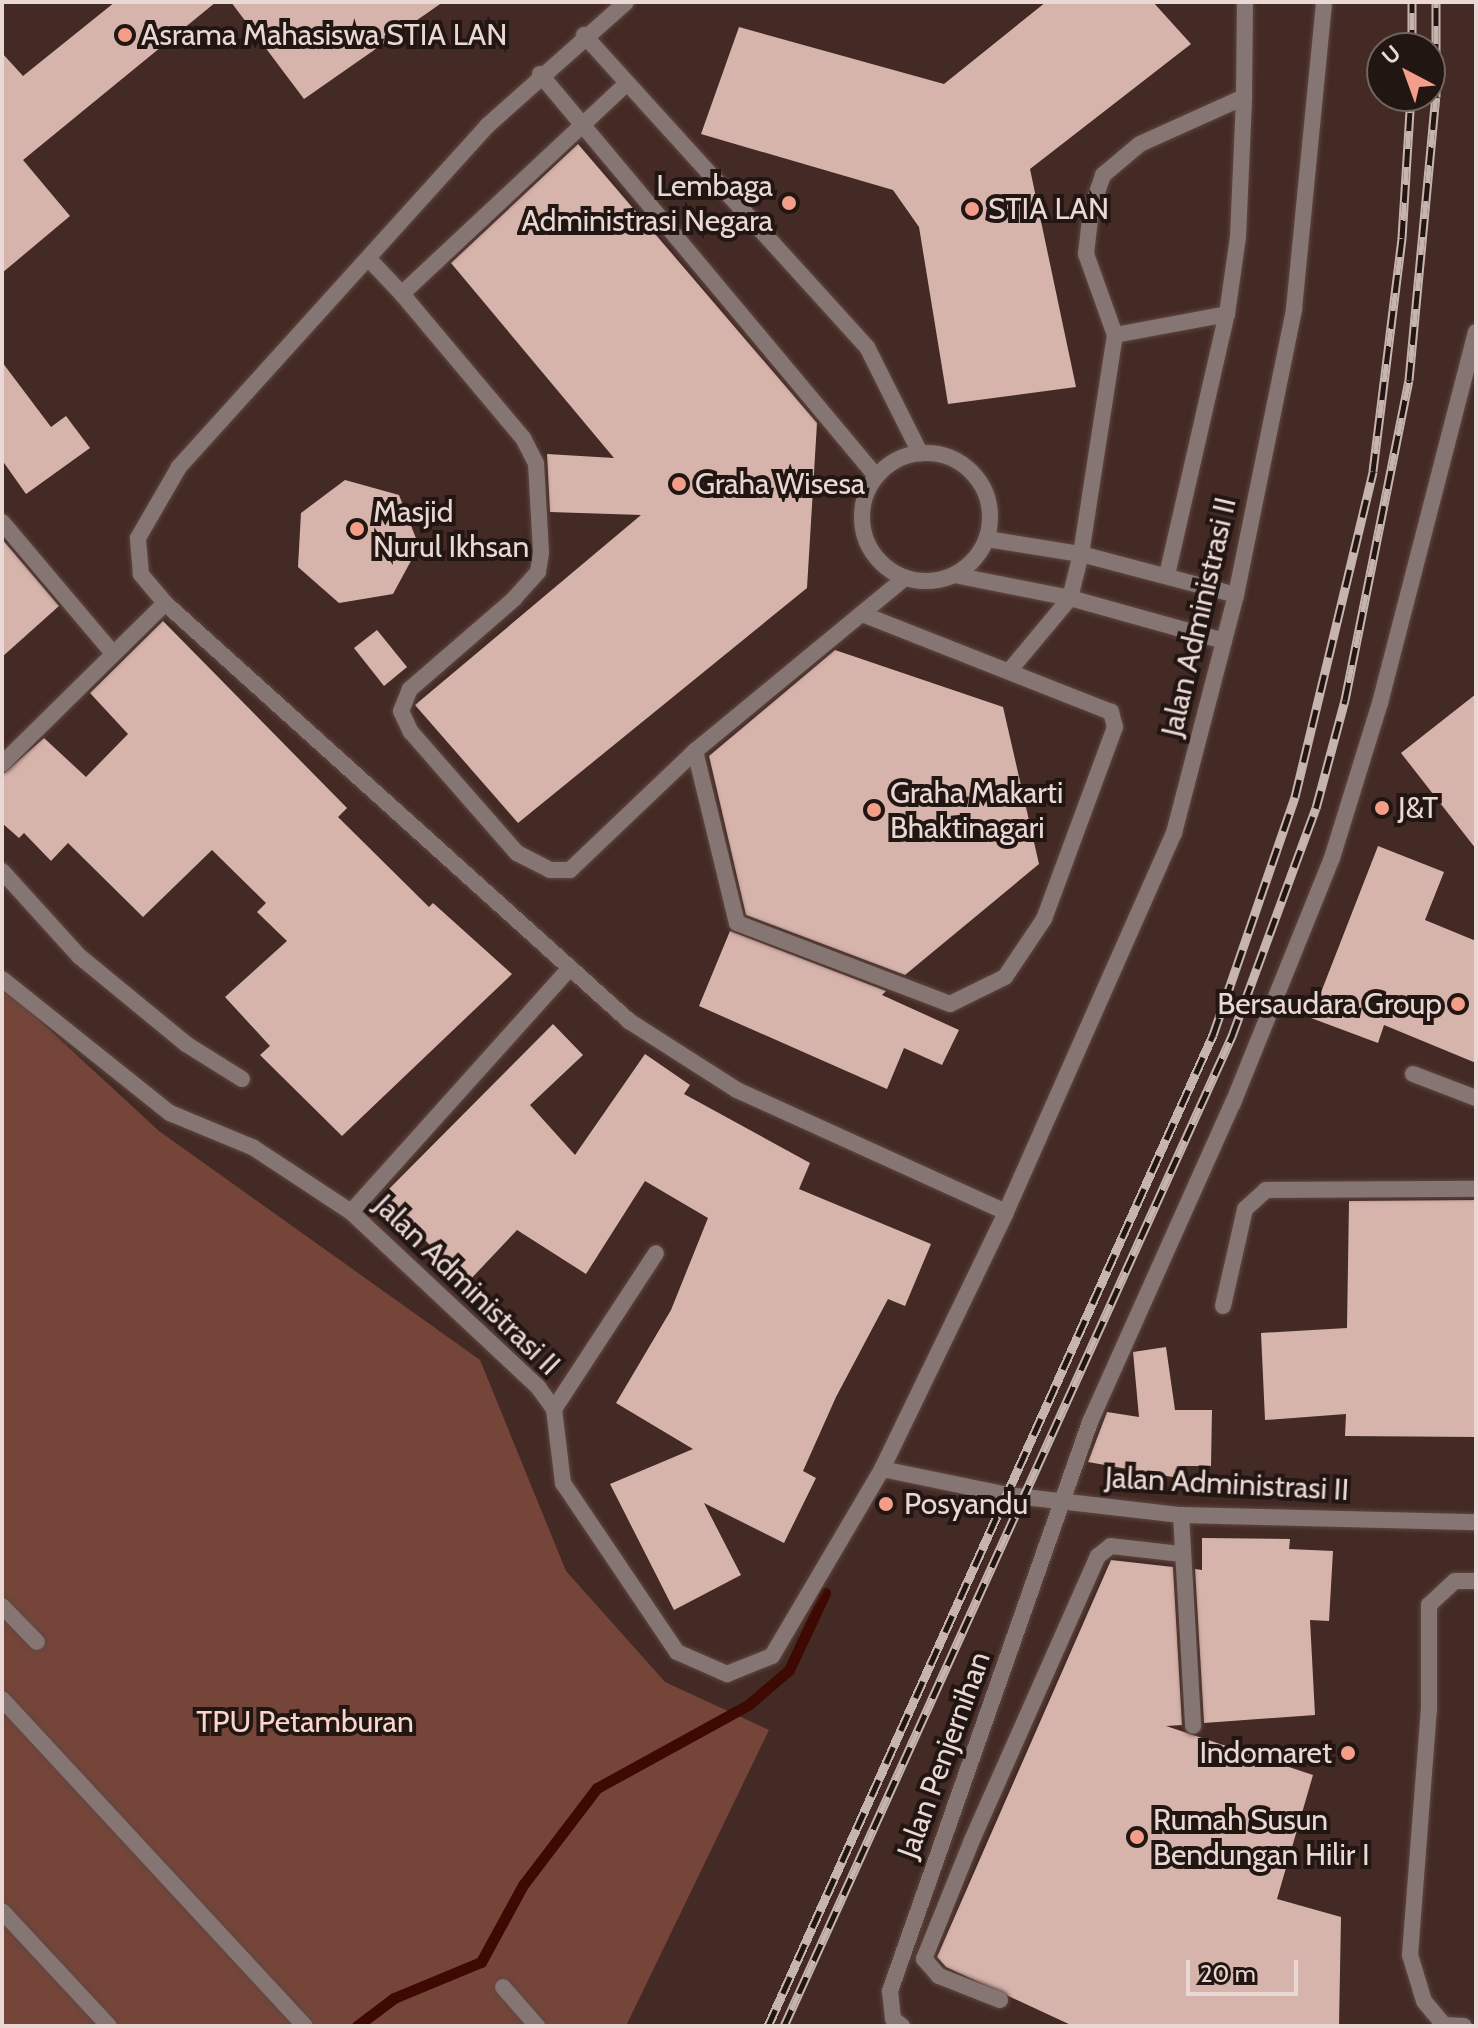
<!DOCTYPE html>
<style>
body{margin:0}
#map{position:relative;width:1478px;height:2028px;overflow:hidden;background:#442a24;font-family:Cabin,sans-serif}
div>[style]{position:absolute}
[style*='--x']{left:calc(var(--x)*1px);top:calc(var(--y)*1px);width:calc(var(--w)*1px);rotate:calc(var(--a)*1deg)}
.green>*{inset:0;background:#75453a}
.stream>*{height:11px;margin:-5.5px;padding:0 5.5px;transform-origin:5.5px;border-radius:5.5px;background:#3d0902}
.building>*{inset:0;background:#d6b4ab}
.roads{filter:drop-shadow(0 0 2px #5f4640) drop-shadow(0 0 2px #5f4640)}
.lane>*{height:16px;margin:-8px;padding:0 8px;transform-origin:8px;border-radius:8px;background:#857673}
.lane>.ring{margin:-8px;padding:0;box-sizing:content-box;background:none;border:16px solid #857673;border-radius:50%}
.street>*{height:16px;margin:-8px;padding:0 8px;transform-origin:8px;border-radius:8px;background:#857673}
.rail>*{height:9px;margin-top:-4.5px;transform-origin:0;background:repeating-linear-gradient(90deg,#221613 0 18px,#c7b4af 0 36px);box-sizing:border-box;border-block:2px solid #c7b4af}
.dots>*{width:22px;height:22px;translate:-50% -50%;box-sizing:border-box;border:4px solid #221613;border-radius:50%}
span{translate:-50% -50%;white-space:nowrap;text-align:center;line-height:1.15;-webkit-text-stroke:8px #221613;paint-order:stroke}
.poi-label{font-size:30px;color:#ead8d4}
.left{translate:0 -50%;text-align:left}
.right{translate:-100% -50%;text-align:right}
.street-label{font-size:30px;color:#ead8d4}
.park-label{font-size:30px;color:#fcd5cc}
.frame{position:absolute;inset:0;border:4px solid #ead8d4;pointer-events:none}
.north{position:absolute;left:1366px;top:32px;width:80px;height:80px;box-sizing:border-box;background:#221613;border:2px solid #726460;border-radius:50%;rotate:319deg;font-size:22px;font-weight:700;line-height:32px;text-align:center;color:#ead8d4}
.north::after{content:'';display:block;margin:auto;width:28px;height:36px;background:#f49e8a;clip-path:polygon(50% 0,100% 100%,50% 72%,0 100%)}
.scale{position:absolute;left:1186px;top:1960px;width:112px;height:36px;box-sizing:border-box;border:4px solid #ead8d4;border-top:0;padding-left:10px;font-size:24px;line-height:28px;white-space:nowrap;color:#ead8d4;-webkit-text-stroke:6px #221613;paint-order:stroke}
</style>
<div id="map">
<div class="green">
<div style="clip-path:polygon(2px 986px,159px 1131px,480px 1360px,566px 1571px,665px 1682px,769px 1730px,626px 2026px,2px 2026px)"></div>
</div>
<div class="stream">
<div style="--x:357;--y:2026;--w:46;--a:-37.1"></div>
<div style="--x:394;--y:1998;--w:94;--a:-22.5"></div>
<div style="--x:481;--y:1962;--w:88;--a:-61.4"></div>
<div style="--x:523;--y:1885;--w:122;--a:-52.7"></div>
<div style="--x:597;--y:1788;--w:172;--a:-28.8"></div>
<div style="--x:748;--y:1705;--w:54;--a:-40.5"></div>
<div style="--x:789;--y:1670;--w:85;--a:-64.9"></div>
</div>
<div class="building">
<div style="clip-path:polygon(115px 2px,216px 2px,23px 160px,70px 216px,2px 273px,2px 53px,23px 76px)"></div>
<div style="clip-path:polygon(231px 2px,443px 2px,304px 99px)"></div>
<div style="clip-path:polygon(1046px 2px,1153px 2px,1191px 44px,1030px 169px,1076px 387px,948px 404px,919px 227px,893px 190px,701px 134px,739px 27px,944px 84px)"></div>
<div style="clip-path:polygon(578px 144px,817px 423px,807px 588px,518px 823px,415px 705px,641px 515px,550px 512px,547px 454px,614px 458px,451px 263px)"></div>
<div style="clip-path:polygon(2px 362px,51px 427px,66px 416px,90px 448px,26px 494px,2px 460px)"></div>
<div style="clip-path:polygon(345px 480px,399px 495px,419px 546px,393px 594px,339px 603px,298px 567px,301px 513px)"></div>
<div style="clip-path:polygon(2px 539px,59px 606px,2px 657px)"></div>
<div style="clip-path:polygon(163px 621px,347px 808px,338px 817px,429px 907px,433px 903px,512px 974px,342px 1136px,260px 1055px,270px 1046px,225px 997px,287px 941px,257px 912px,266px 903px,212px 850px,143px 917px,68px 843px,51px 861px,24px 833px,19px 838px,2px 823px,2px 775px,44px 738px,86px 777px,128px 734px,90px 693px)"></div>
<div style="clip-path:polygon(377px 630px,407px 667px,384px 686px,354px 648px)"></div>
<div style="clip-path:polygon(835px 650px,1003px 707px,1039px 864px,905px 975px,746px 915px,709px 756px)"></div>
<div style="clip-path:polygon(1476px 694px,1476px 849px,1401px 753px)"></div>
<div style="clip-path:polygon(1378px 846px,1444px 872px,1425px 920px,1476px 941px,1476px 1063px,1384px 1025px,1378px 1043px,1311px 1018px)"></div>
<div style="clip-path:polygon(730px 931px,886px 991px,882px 995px,959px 1030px,942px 1065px,904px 1048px,887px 1089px,699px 1006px)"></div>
<div style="clip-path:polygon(553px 1024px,583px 1055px,530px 1105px,575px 1155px,645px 1054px,690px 1085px,684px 1094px,810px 1163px,799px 1189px,931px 1244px,905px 1306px,888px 1299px,836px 1397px,803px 1471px,816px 1478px,784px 1543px,704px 1503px,741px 1575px,674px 1610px,610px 1484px,693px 1449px,616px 1403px,671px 1310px,708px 1218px,645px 1181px,586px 1274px,517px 1230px,467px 1283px,382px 1196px)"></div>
<div style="clip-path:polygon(1476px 1200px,1476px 1437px,1345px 1436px,1346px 1414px,1265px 1420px,1261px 1333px,1347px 1328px,1349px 1201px)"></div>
<div style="clip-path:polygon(1166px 1347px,1175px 1410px,1212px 1410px,1211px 1466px,1180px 1466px,1178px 1478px,1088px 1462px,1107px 1412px,1139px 1417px,1133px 1352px)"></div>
<div style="clip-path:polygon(1202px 1538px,1290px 1539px,1289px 1549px,1333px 1551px,1329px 1621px,1310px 1620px,1315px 1715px,1204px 1723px,1195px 1569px,1202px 1570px)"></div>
<div style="clip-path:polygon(1111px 1560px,1173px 1567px,1182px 1725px,1166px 1726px,1313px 1775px,1277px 1899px,1341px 1917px,1339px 2026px,1073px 2026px,946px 1967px,937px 1957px)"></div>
</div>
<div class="roads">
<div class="lane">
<div style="--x:584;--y:35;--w:421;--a:47.8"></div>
<div style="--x:867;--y:347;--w:119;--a:63.4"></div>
<div style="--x:540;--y:74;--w:524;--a:50.11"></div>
<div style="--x:624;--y:86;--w:304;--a:136.9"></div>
<div style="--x:402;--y:294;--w:188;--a:50"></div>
<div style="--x:523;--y:438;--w:28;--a:63"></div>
<div style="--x:536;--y:463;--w:90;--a:86.8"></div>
<div style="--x:541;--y:553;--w:19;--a:99"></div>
<div style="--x:538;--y:572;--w:36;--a:132"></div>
<div style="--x:514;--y:599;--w:138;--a:139.1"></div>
<div style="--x:410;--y:689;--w:24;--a:112"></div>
<div style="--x:401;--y:711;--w:23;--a:65"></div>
<div style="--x:411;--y:732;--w:161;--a:48.8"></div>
<div style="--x:517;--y:853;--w:37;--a:27"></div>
<div style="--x:550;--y:870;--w:20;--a:0"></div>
<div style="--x:570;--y:870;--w:173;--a:-43.6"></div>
<div style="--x:695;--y:751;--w:272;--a:-39.5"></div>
<div style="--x:369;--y:259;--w:48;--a:46.7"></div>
<div style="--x:1115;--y:335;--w:114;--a:-10.6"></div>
<div style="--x:1227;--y:314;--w:78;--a:-81.9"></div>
<div style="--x:1238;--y:237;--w:140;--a:-87.5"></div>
<div class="ring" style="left:862px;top:453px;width:112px;height:112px"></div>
<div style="--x:987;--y:539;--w:95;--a:9.1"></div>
<div style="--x:1081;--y:554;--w:160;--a:14.8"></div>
<div style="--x:954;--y:575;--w:118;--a:11.2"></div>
<div style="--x:1070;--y:598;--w:160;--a:15.6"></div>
<div style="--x:1167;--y:575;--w:268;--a:-77.1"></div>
<div style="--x:165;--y:603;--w:38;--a:-130"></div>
<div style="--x:141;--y:574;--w:36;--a:-95"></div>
<div style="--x:138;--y:538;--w:82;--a:-60"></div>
<div style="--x:179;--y:467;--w:460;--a:-47.9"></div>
<div style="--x:487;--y:126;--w:186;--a:-41.7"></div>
<div style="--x:1010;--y:670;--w:94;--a:-50.2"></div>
<div style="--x:1070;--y:598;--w:45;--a:-76"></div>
<div style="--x:1081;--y:554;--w:222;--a:-81.2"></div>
<div style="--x:1115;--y:335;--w:86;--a:-109.7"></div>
<div style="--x:1086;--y:254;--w:44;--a:-83.5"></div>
<div style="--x:1091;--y:210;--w:37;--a:-71"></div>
<div style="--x:1103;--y:175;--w:48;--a:-40"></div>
<div style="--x:1140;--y:144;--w:114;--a:-24.3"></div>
<div style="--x:1244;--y:97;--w:95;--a:-89.4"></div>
<div style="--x:695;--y:751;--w:177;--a:76.3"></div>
<div style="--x:737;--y:923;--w:228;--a:20.8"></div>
<div style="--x:950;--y:1004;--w:61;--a:-26.1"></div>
<div style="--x:1005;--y:977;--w:70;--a:-56.1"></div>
<div style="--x:1044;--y:919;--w:205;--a:-69.7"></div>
<div style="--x:1115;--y:727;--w:16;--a:-105"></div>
<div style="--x:1111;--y:712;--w:268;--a:-158.5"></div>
<div style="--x:1413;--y:1074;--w:67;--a:20.9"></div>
<div style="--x:1223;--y:1306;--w:99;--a:-77.2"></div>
<div style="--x:1245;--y:1209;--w:28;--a:-42"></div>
<div style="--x:1266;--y:1190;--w:210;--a:-0.3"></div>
<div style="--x:1181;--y:1515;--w:211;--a:86.7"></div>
<div style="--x:2;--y:1606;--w:50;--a:45.8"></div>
<div style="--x:2;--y:1699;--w:446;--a:47.2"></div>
<div style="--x:2;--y:1911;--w:157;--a:47.1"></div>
<div style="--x:503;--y:1987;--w:52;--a:48.9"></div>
<div style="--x:1000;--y:2000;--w:66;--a:-158.5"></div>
<div style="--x:939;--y:1976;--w:23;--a:-131"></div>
<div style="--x:924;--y:1959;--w:128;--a:-68"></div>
<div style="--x:972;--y:1840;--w:311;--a:-66.1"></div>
<div style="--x:1098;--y:1556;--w:16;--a:-38"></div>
<div style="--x:1111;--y:1546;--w:70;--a:6.5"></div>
<div style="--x:1464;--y:2026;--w:20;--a:-177"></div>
<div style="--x:1444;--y:2025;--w:31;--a:-130"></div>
<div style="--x:1424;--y:2001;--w:48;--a:-106.9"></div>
<div style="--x:1410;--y:1955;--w:246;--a:-85.6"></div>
<div style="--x:1429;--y:1710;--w:105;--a:-90"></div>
<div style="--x:1429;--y:1605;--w:35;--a:-43"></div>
<div style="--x:1455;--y:1581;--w:21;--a:0"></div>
</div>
<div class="street">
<div style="--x:2;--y:522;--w:169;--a:49.8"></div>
<div style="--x:2;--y:764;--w:229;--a:-44.6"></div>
<div style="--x:165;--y:603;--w:625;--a:42.01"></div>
<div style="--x:629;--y:1021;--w:128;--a:32.6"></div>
<div style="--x:737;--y:1090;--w:295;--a:24.4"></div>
<div style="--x:2;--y:871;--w:115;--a:47.8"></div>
<div style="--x:79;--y:956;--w:139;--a:39.4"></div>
<div style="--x:186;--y:1044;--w:66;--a:32"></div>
<div style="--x:2;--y:979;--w:215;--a:38.6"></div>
<div style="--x:170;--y:1113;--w:91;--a:22.6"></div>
<div style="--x:254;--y:1148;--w:116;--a:33.4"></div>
<div style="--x:351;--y:1212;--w:256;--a:43.1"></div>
<div style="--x:538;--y:1387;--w:27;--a:54"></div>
<div style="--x:554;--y:1409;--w:75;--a:83.1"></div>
<div style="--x:563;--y:1483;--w:204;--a:56"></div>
<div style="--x:677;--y:1652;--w:55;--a:23.7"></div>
<div style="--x:727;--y:1674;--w:48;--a:-21.8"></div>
<div style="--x:772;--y:1656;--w:217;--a:-59.5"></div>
<div style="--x:882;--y:1469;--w:285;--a:-64.2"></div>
<div style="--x:1006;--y:1212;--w:415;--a:-66.1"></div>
<div style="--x:1174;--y:833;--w:246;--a:-75.4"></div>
<div style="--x:1236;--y:595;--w:292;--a:-78.5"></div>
<div style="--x:1294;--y:309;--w:308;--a:-84.4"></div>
<div style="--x:351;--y:1212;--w:326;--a:-48.1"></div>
<div style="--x:554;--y:1409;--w:186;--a:-56.8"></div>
<div style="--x:882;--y:1469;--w:128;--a:11.7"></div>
<div style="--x:1007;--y:1495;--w:175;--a:6.6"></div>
<div style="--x:1181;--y:1515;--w:295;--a:1.4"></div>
<div style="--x:902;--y:2026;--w:11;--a:-142"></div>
<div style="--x:893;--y:2019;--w:28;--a:-96"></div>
<div style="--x:890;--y:1991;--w:603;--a:-70.63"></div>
<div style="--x:1090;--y:1422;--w:350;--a:-65.9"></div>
<div style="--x:1233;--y:1103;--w:264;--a:-68"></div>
<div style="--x:1332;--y:858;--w:162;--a:-72.8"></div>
<div style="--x:1380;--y:703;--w:383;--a:-75.5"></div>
</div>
</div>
<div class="rail">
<div style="--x:1412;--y:48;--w:46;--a:-90"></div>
<div style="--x:768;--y:2026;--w:1086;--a:-65.82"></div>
<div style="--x:1213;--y:1035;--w:252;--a:-71"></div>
<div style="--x:1295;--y:797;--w:335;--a:-76.5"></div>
<div style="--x:1373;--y:471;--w:235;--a:-82.9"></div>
<div style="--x:1402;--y:238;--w:142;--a:-86.4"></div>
<div style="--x:784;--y:2026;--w:1087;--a:-65.65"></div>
<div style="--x:1232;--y:1036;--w:243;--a:-69.8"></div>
<div style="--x:1316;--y:808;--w:112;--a:-75"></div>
<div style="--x:1345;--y:700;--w:326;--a:-78.7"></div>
<div style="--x:1409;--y:380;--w:284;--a:-84.6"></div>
<div style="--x:1436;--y:97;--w:95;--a:-90"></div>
</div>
<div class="dots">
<div style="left:125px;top:35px;background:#f49e8a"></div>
<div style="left:789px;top:203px;background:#f49e8a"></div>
<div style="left:972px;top:209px;background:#f49e8a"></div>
<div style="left:679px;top:484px;background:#f49e8a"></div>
<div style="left:357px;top:529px;background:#f49e8a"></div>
<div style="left:1382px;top:808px;background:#f49e8a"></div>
<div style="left:874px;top:810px;background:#f49e8a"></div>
<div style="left:1458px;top:1004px;background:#f49e8a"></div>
<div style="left:886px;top:1504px;background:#f49e8a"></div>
<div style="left:1348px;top:1753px;background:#f49e8a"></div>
<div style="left:1137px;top:1837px;background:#f49e8a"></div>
</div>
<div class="poi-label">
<span class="left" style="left:141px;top:35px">Asrama Mahasiswa STIA LAN</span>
<span class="right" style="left:773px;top:203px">Lembaga<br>Administrasi Negara</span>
<span class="left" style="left:988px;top:209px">STIA LAN</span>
<span class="left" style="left:695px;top:484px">Graha Wisesa</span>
<span class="left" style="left:373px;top:529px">Masjid<br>Nurul Ikhsan</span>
<span class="left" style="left:890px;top:810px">Graha Makarti<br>Bhaktinagari</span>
<span class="left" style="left:1398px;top:808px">J&amp;T</span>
<span class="right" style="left:1442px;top:1004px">Bersaudara Group</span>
<span class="left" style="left:904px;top:1504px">Posyandu</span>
<span class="right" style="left:1332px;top:1753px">Indomaret</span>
<span class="left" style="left:1153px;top:1837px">Rumah Susun<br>Bendungan Hilir I</span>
</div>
<div class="street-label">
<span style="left:1199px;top:617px;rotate:-77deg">Jalan Administrasi II</span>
<span style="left:467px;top:1285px;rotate:44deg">Jalan Administrasi II</span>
<span style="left:1227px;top:1484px;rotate:3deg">Jalan Administrasi II</span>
<span style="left:944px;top:1755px;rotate:-70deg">Jalan Penjernihan</span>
</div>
<div class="park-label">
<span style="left:305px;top:1722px">TPU Petamburan</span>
</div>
<div class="frame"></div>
<div class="north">U</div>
<div class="scale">20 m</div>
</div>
